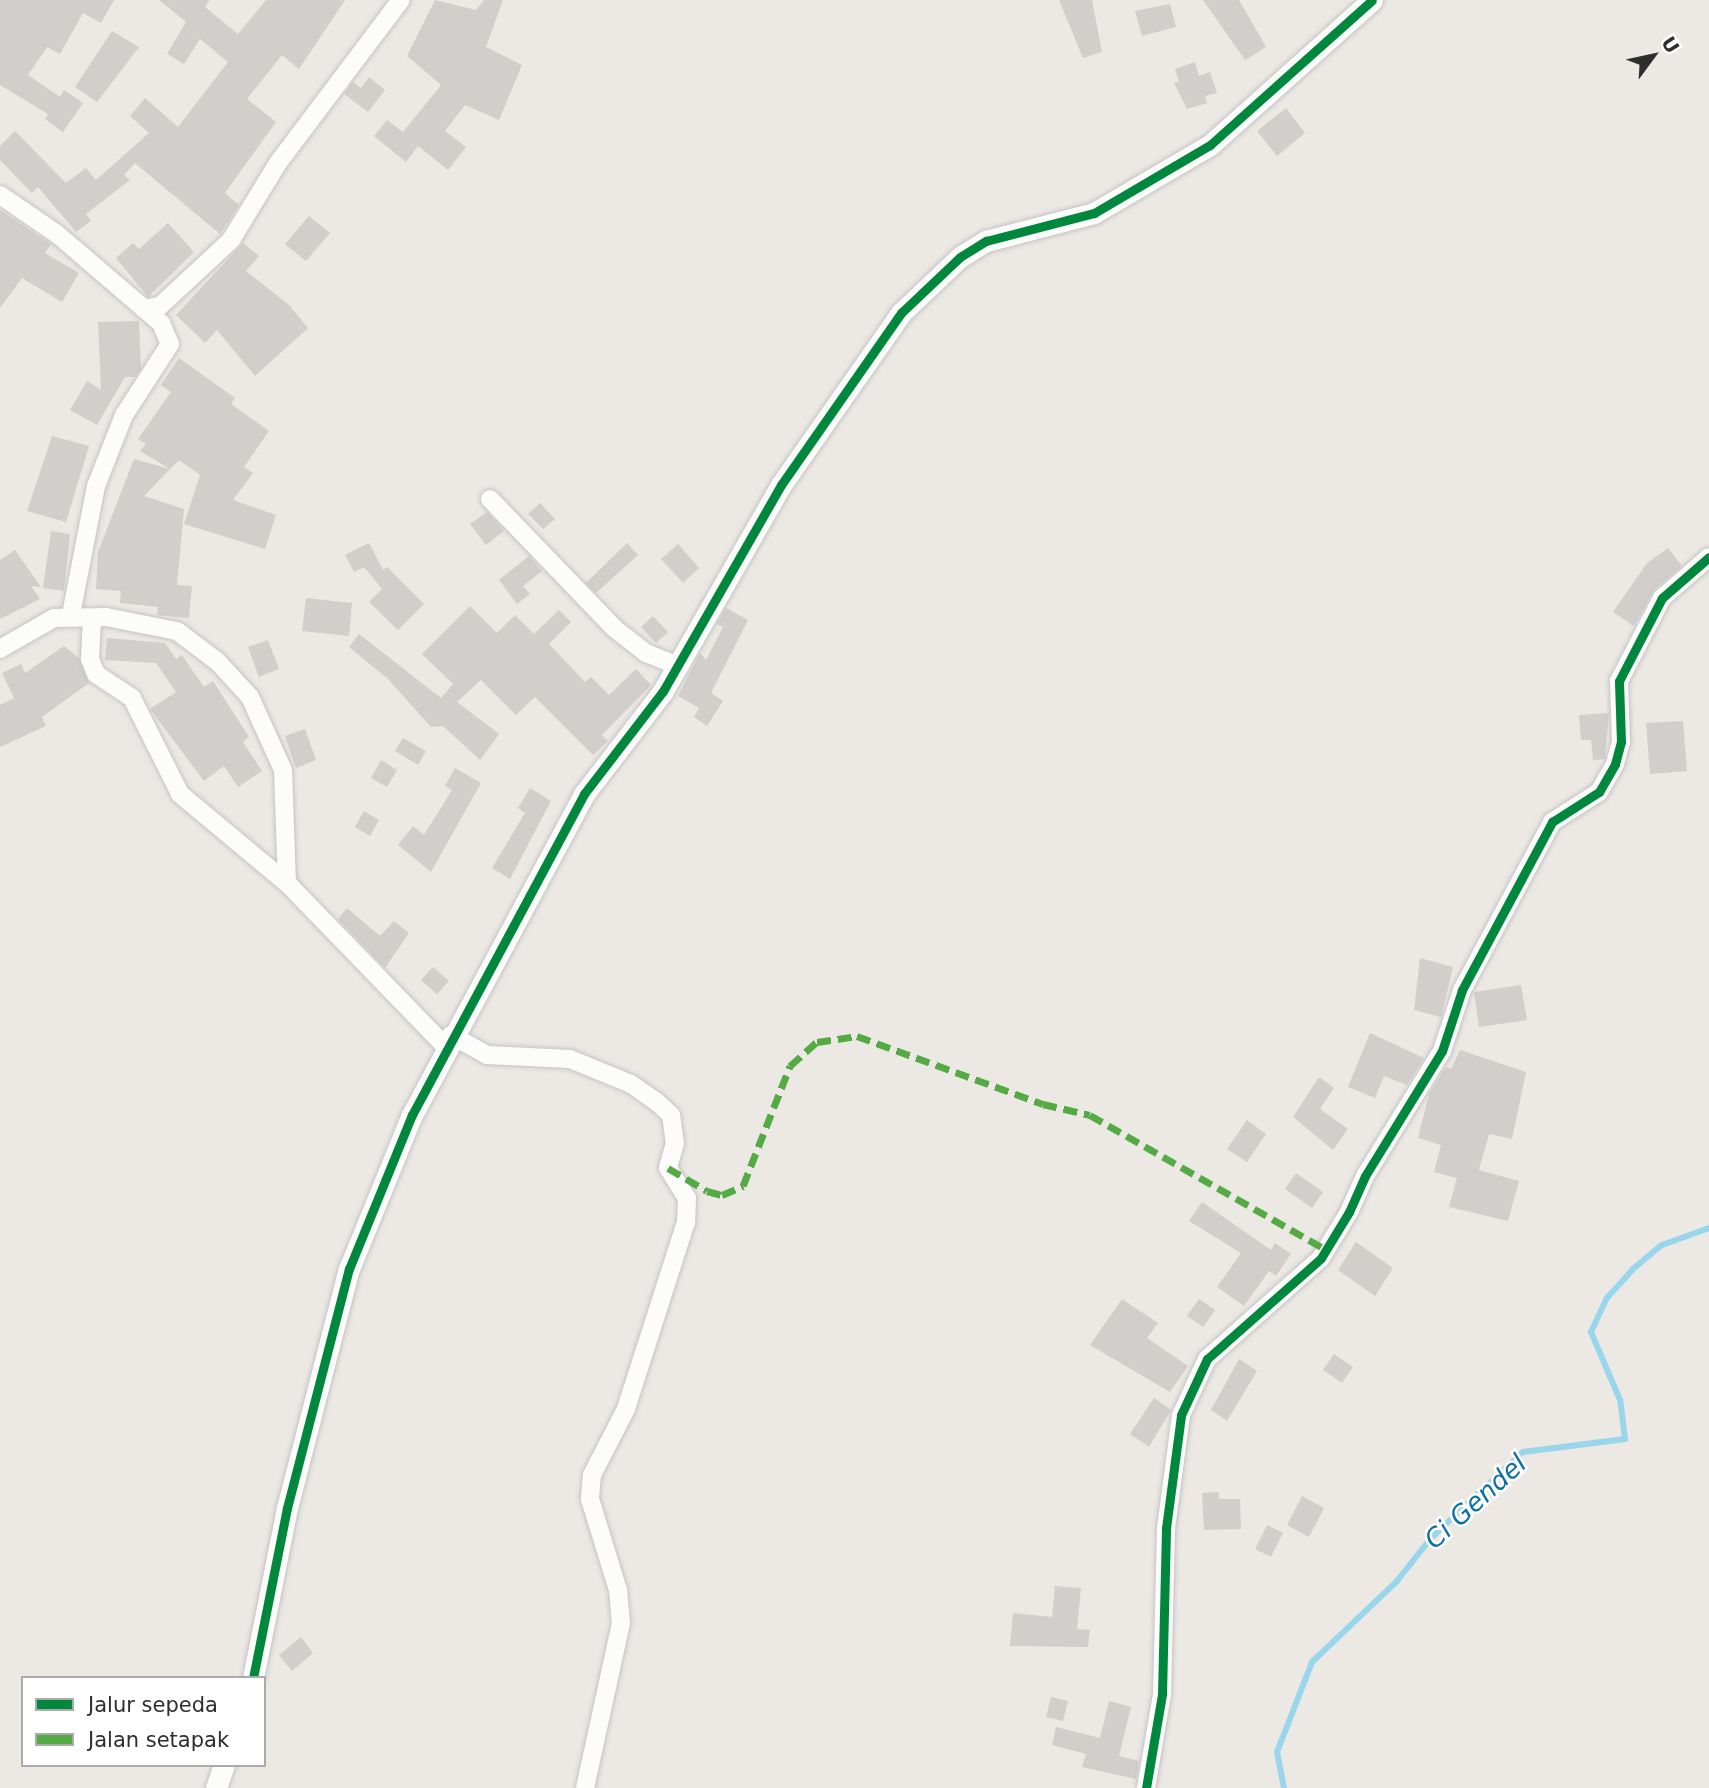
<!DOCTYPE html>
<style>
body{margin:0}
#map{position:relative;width:1709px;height:1788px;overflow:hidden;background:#ece8e4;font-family:"DejaVu Sans",sans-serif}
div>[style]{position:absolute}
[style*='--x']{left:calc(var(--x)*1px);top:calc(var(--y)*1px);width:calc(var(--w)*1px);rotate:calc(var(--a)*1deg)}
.stream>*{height:6px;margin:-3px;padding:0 3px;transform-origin:3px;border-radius:3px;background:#99d6ec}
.building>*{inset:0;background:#d1cecb}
.roads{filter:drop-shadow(0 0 2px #c5c4c5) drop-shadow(0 0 2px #c5c4c5)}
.minor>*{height:18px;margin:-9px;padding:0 9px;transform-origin:9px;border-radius:9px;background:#fcfcfb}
.tertiary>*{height:21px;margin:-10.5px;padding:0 10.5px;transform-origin:10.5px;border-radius:10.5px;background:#fcfcfb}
.quiet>*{height:7px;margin-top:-3.5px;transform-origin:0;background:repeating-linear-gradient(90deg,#54ab44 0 14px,transparent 0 21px)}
.cycleway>*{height:9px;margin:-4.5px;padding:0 4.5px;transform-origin:4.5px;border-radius:4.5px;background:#00873e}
span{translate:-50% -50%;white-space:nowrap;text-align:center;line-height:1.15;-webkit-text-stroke:5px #fff;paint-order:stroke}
.water-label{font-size:26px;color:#0d6fa3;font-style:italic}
.legend{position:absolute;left:21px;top:1676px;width:245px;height:91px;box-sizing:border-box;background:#fff;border:2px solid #ababab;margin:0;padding:9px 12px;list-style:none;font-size:21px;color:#2e2e2e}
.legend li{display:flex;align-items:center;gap:14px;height:35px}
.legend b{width:35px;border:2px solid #ababab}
.north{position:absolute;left:1618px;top:21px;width:70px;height:70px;-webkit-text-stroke:5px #fff;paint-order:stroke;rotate:57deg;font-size:19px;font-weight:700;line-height:28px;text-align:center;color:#2e2e2e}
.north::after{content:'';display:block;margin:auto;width:24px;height:32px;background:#2e2e2e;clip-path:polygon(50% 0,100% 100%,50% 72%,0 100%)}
</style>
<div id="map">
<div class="stream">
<div style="--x:1284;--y:1788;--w:37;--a:-101"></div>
<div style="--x:1277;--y:1752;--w:97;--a:-68.7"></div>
<div style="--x:1312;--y:1662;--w:117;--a:-43.6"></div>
<div style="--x:1397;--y:1581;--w:55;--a:-51.7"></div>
<div style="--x:1431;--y:1538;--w:126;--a:-43.1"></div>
<div style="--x:1523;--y:1452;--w:103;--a:-7.3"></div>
<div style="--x:1625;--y:1439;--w:39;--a:-97"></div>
<div style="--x:1620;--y:1400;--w:74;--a:-113.1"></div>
<div style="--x:1591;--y:1332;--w:38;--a:-65"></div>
<div style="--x:1607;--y:1298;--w:39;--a:-48"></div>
<div style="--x:1633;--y:1269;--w:38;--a:-40"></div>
<div style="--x:1662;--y:1245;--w:50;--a:-19.9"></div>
</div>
<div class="building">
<div style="clip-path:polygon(0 0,114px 0,101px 23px,83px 13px,60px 54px,47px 47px,28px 75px,60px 97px,64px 90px,83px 103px,63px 132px,45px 119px,48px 114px,0 85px)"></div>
<div style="clip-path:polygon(159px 0,210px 0,205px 7px,238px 34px,266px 0,345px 0,299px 69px,282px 55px,247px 99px,276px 122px,225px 193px,239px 205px,220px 234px,135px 163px,124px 175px,130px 180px,86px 214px,91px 221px,76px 232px,38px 187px,32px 193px,0 160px,0 146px,15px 131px,66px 183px,86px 168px,96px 180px,149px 133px,130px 116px,145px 98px,178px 127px,228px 62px,200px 39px,184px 64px,167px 54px,186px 22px)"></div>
<div style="clip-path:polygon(435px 0,476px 10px,484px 0,503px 0,486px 47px,522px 65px,499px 120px,465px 105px,445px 131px,466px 147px,448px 170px,418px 146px,406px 162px,374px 136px,387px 120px,403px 132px,441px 85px,407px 56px)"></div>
<div style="clip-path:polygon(1059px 0,1092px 0,1102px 52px,1083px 58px)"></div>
<div style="clip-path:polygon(1203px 0,1239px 0,1266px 47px,1245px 60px)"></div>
<div style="clip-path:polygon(1170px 4px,1176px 27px,1142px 36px,1135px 11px)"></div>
<div style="clip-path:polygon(112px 31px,139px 47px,97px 102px,75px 87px)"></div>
<div style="clip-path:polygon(1195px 62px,1199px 76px,1210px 72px,1217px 93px,1205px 96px,1207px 103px,1187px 109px,1174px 83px,1179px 82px,1175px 69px)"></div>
<div style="clip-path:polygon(369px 77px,385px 90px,368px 112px,344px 94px,353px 82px,361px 88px)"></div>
<div style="clip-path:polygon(1286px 108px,1305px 133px,1277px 156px,1257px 131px)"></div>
<div style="clip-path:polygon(0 210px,51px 244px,45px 253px,79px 273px,62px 302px,22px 278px,0 308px)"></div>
<div style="clip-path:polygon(309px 216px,330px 233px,306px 261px,285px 244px)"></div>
<div style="clip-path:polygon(168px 223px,194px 252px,148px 297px,116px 258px,133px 243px,139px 249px)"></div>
<div style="clip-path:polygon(243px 243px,259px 256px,246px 271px,289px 305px,308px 328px,255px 376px,217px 330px,205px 343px,176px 315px)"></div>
<div style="clip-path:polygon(139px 321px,141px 369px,135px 377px,125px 377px,97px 425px,70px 410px,87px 381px,101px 390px,98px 322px)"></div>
<div style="clip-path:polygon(179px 358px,235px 398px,231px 404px,269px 431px,244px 467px,253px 473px,233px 500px,276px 515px,265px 549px,184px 524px,200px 475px,179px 460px,170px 469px,140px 451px,146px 444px,138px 439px,171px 392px,161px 385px)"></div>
<div style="clip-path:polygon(52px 436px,89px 446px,66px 522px,27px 511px)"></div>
<div style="clip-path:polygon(134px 459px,170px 469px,144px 496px,184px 509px,177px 585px,192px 586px,189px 618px,157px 615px,158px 607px,120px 603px,121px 591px,96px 589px,98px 552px)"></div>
<div style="clip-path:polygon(540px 503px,555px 519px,543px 529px,528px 514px)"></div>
<div style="clip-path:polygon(487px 512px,504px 531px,486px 545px,470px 524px)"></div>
<div style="clip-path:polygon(51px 531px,70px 534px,64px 591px,43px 588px)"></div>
<div style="clip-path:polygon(369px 543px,383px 570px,387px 567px,424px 604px,398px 630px,369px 602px,382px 589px,364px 567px,354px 572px,345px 555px)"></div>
<div style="clip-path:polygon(627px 543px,638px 555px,596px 593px,586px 583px)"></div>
<div style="clip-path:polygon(678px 544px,699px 568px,683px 583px,661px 559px)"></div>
<div style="clip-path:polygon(1668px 548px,1682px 566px,1654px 590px,1634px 626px,1613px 612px,1647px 563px)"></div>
<div style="clip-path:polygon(15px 550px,41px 587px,31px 586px,40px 599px,0 619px,0 560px)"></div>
<div style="clip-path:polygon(529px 556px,542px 571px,523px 586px,530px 594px,517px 604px,499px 580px)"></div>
<div style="clip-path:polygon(306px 598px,352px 603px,349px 636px,302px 631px)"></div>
<div style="clip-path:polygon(470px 606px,497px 633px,515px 615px,534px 634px,559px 610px,571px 622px,549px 644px,585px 682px,591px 677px,609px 695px,636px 669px,651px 685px,602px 735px,608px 741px,593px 755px,535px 697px,516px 715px,481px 680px,457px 702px,499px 734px,480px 760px,443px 726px,431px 727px,388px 679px,349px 647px,359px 634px,441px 698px,453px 684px,422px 654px)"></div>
<div style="clip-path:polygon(726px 608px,748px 620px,711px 693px,723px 701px,707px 726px,694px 717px,699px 708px,678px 696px,700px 653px,706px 660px,723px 627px,717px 624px)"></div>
<div style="clip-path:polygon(653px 616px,668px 632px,656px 643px,641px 627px)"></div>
<div style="clip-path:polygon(107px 638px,165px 643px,176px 659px,182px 655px,204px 687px,213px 681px,249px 737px,243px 742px,262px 771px,238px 787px,224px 766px,204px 781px,150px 709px,176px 692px,156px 663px,105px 660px)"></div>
<div style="clip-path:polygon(268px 640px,279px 669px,259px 677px,248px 647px)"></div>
<div style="clip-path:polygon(64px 646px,79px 658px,89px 683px,42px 717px,46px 726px,0 747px,0 705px,14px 698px,2px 673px,21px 664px,25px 673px)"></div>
<div style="clip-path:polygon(1609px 713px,1605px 759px,1593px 760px,1591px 740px,1581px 740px,1579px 715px)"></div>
<div style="clip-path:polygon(1683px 721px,1687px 771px,1650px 774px,1646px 723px)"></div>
<div style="clip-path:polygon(305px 729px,316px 760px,296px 768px,285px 736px)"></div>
<div style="clip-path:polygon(403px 738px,426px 751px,418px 765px,395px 751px)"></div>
<div style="clip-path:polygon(381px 760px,397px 770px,387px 787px,371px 778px)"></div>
<div style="clip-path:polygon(455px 768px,481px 783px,431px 872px,398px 845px,413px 826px,424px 835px,452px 790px,445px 786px)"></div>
<div style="clip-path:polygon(530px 788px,551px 801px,510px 879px,492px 868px,525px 813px,518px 808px)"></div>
<div style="clip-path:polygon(364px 811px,379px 820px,370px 836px,355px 827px)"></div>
<div style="clip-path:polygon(347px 908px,380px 936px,394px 921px,409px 933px,385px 968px,338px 919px)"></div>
<div style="clip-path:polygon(1420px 958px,1453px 967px,1441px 1017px,1414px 1010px)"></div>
<div style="clip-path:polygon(433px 967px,449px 981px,437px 994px,421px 980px)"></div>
<div style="clip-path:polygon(1521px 985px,1527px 1020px,1479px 1027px,1474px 992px)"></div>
<div style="clip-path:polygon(1370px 1033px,1424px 1058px,1407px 1085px,1384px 1076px,1375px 1098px,1348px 1087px)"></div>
<div style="clip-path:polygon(1460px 1050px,1526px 1072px,1512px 1139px,1489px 1134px,1479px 1170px,1519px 1181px,1508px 1221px,1449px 1207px,1457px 1178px,1434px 1172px,1441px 1145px,1418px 1138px,1429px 1094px,1446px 1067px,1451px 1069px)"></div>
<div style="clip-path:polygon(1319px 1077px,1334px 1088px,1320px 1109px,1348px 1129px,1333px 1150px,1293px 1117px)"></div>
<div style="clip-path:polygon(1247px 1120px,1266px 1134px,1247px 1162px,1227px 1149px)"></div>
<div style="clip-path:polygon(1296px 1173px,1323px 1192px,1312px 1208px,1285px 1189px)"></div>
<div style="clip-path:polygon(1202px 1202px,1271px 1250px,1275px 1243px,1291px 1254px,1276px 1276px,1269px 1271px,1244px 1306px,1217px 1287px,1241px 1253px,1189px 1221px)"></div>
<div style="clip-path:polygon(1356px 1242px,1393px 1268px,1375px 1296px,1338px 1270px)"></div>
<div style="clip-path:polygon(1122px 1299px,1158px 1323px,1147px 1338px,1188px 1366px,1170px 1392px,1090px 1345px)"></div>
<div style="clip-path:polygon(1199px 1299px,1215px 1310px,1203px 1327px,1187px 1316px)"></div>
<div style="clip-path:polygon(1334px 1354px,1353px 1367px,1342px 1383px,1323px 1370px)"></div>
<div style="clip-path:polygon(1239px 1359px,1257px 1371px,1227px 1421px,1211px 1410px)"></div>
<div style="clip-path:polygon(1154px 1398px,1171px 1410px,1149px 1447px,1130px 1434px)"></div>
<div style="clip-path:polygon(1219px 1492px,1219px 1499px,1240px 1499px,1241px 1529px,1204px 1530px,1202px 1493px)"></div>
<div style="clip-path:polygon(1302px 1496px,1324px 1508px,1309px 1537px,1287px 1525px)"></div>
<div style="clip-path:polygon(1267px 1525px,1283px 1533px,1271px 1557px,1255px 1549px)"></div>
<div style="clip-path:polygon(1055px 1586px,1081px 1588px,1077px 1629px,1090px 1630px,1088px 1647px,1010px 1646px,1013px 1613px,1052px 1617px)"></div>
<div style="clip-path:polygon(301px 1637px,313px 1653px,292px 1671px,279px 1655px)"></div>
<div style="clip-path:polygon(1051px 1697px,1068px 1701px,1063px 1721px,1046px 1717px)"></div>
<div style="clip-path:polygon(1109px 1701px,1131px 1707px,1119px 1756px,1139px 1761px,1136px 1779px,1082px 1767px,1086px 1754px,1052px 1745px,1056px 1727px,1100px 1738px)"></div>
</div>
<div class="roads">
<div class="minor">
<div style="--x:0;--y:195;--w:69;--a:34.4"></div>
<div style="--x:57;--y:234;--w:137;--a:40.6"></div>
<div style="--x:161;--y:323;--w:23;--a:67"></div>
<div style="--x:170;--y:344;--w:85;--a:122.9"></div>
<div style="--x:124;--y:415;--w:76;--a:111.5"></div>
<div style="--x:96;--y:486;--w:131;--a:101"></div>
<div style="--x:144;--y:309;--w:16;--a:-11"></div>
<div style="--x:160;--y:306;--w:97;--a:-42.9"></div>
<div style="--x:231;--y:240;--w:90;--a:-58.6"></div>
<div style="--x:278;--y:163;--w:204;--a:-53"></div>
<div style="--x:490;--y:499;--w:179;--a:46.1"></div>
<div style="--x:614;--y:628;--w:41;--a:38"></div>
<div style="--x:646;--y:653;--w:35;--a:22"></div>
<div style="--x:92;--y:618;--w:41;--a:92.8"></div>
<div style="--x:90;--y:659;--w:16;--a:68"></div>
<div style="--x:96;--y:674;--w:43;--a:33.7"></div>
<div style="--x:132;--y:698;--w:107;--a:63.4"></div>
<div style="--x:180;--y:794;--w:139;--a:39.8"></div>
<div style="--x:0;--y:649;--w:62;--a:-29.9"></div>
<div style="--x:54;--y:618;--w:52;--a:-1.1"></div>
<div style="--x:106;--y:617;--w:72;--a:11.2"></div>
<div style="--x:177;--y:631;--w:51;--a:37.1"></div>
<div style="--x:218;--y:662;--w:47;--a:47.6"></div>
<div style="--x:250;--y:697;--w:80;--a:65.7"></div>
<div style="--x:283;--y:770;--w:113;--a:88"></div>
<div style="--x:287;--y:883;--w:227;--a:45.9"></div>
<div style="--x:451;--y:1035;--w:41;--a:29.1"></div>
<div style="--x:487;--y:1055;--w:83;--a:2.8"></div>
<div style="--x:570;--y:1059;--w:66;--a:22.3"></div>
<div style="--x:631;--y:1084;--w:32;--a:35"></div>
<div style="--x:657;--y:1102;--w:19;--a:43"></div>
<div style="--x:671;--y:1115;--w:28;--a:82"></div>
<div style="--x:675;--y:1143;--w:26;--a:106"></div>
<div style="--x:668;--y:1168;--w:36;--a:58"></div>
<div style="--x:687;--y:1198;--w:24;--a:92"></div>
<div style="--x:686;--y:1222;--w:196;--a:107.8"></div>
<div style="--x:626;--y:1409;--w:74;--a:117.3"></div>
<div style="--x:592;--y:1475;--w:24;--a:95"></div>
<div style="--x:590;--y:1499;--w:95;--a:72.9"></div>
<div style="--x:618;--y:1590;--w:33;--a:85"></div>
<div style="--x:621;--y:1623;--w:169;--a:102.3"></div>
<div style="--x:1146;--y:1788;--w:95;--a:-80.3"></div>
<div style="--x:1162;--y:1694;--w:166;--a:-88.6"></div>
<div style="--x:1166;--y:1528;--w:114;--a:-82.4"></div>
<div style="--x:1181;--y:1415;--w:62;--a:-65.1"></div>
<div style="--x:1207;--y:1359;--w:152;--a:-41.5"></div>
<div style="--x:1321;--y:1258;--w:54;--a:-58.7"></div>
<div style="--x:1349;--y:1212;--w:39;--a:-66"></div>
<div style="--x:1365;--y:1176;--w:147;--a:-58.4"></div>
<div style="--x:1442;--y:1051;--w:64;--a:-71.8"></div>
<div style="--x:1462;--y:990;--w:191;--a:-61.8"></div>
<div style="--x:1552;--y:822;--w:56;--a:-32.6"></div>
<div style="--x:1599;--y:792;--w:32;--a:-60"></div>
<div style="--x:1615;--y:764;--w:23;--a:-75"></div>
<div style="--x:1621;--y:742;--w:61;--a:-91.9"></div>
<div style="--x:1619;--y:681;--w:93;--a:-62.6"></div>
<div style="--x:1662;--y:598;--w:62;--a:-41.1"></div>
</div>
<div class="tertiary">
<div style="--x:253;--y:1678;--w:173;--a:-78.7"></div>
<div style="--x:287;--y:1508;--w:247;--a:-75.5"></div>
<div style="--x:349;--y:1269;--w:166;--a:-67.8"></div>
<div style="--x:412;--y:1115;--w:364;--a:-61.8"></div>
<div style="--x:584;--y:794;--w:130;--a:-52.5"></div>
<div style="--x:663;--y:691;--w:237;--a:-60.2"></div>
<div style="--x:781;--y:485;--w:210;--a:-55.1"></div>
<div style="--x:901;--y:313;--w:81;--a:-43.5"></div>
<div style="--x:960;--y:257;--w:31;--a:-32"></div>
<div style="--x:986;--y:241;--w:112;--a:-14.5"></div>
<div style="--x:1094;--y:213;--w:134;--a:-30.4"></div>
<div style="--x:1210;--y:145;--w:217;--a:-41.8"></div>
<div style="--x:216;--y:1788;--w:24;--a:-71"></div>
</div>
</div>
<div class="quiet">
<div style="--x:668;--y:1168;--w:45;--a:30.5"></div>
<div style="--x:707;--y:1191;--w:16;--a:15"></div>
<div style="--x:722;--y:1195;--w:23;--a:-23"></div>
<div style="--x:743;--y:1186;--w:129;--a:-68.6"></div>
<div style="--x:790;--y:1066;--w:36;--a:-42"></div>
<div style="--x:817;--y:1042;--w:40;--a:-8.5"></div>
<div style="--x:857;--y:1036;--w:198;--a:20.1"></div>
<div style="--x:1043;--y:1104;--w:48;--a:13.2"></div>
<div style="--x:1090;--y:1115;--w:271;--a:29.7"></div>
</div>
<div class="cycleway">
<div style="--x:253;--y:1678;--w:173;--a:-78.7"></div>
<div style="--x:287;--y:1508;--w:247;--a:-75.5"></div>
<div style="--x:349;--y:1269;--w:166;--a:-67.8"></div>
<div style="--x:412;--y:1115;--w:364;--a:-61.8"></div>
<div style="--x:584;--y:794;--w:130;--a:-52.5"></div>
<div style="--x:663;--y:691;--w:237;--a:-60.2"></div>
<div style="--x:781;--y:485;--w:210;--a:-55.1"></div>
<div style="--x:901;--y:313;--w:81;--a:-43.5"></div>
<div style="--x:960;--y:257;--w:31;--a:-32"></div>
<div style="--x:986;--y:241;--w:112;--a:-14.5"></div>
<div style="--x:1094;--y:213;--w:134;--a:-30.4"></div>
<div style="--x:1210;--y:145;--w:217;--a:-41.8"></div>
<div style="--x:1146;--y:1788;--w:95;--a:-80.3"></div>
<div style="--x:1162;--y:1694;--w:166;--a:-88.6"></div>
<div style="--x:1166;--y:1528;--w:114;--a:-82.4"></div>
<div style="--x:1181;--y:1415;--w:62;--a:-65.1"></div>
<div style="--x:1207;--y:1359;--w:152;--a:-41.5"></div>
<div style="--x:1321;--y:1258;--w:54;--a:-58.7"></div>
<div style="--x:1349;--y:1212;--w:39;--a:-66"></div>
<div style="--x:1365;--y:1176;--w:147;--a:-58.4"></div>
<div style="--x:1442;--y:1051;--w:64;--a:-71.8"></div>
<div style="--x:1462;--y:990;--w:191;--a:-61.8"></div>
<div style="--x:1552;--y:822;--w:56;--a:-32.6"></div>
<div style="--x:1599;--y:792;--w:32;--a:-60"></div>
<div style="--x:1615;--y:764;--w:23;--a:-75"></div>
<div style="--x:1621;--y:742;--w:61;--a:-91.9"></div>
<div style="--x:1619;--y:681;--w:93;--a:-62.6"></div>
<div style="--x:1662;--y:598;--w:62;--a:-41.1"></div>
</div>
<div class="water-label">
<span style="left:1476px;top:1502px;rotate:-42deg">Ci Gendel</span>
</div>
<ul class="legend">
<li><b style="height:9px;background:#00873e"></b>Jalur sepeda</li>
<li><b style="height:9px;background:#54ab44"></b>Jalan setapak</li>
</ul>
<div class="north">U</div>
</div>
